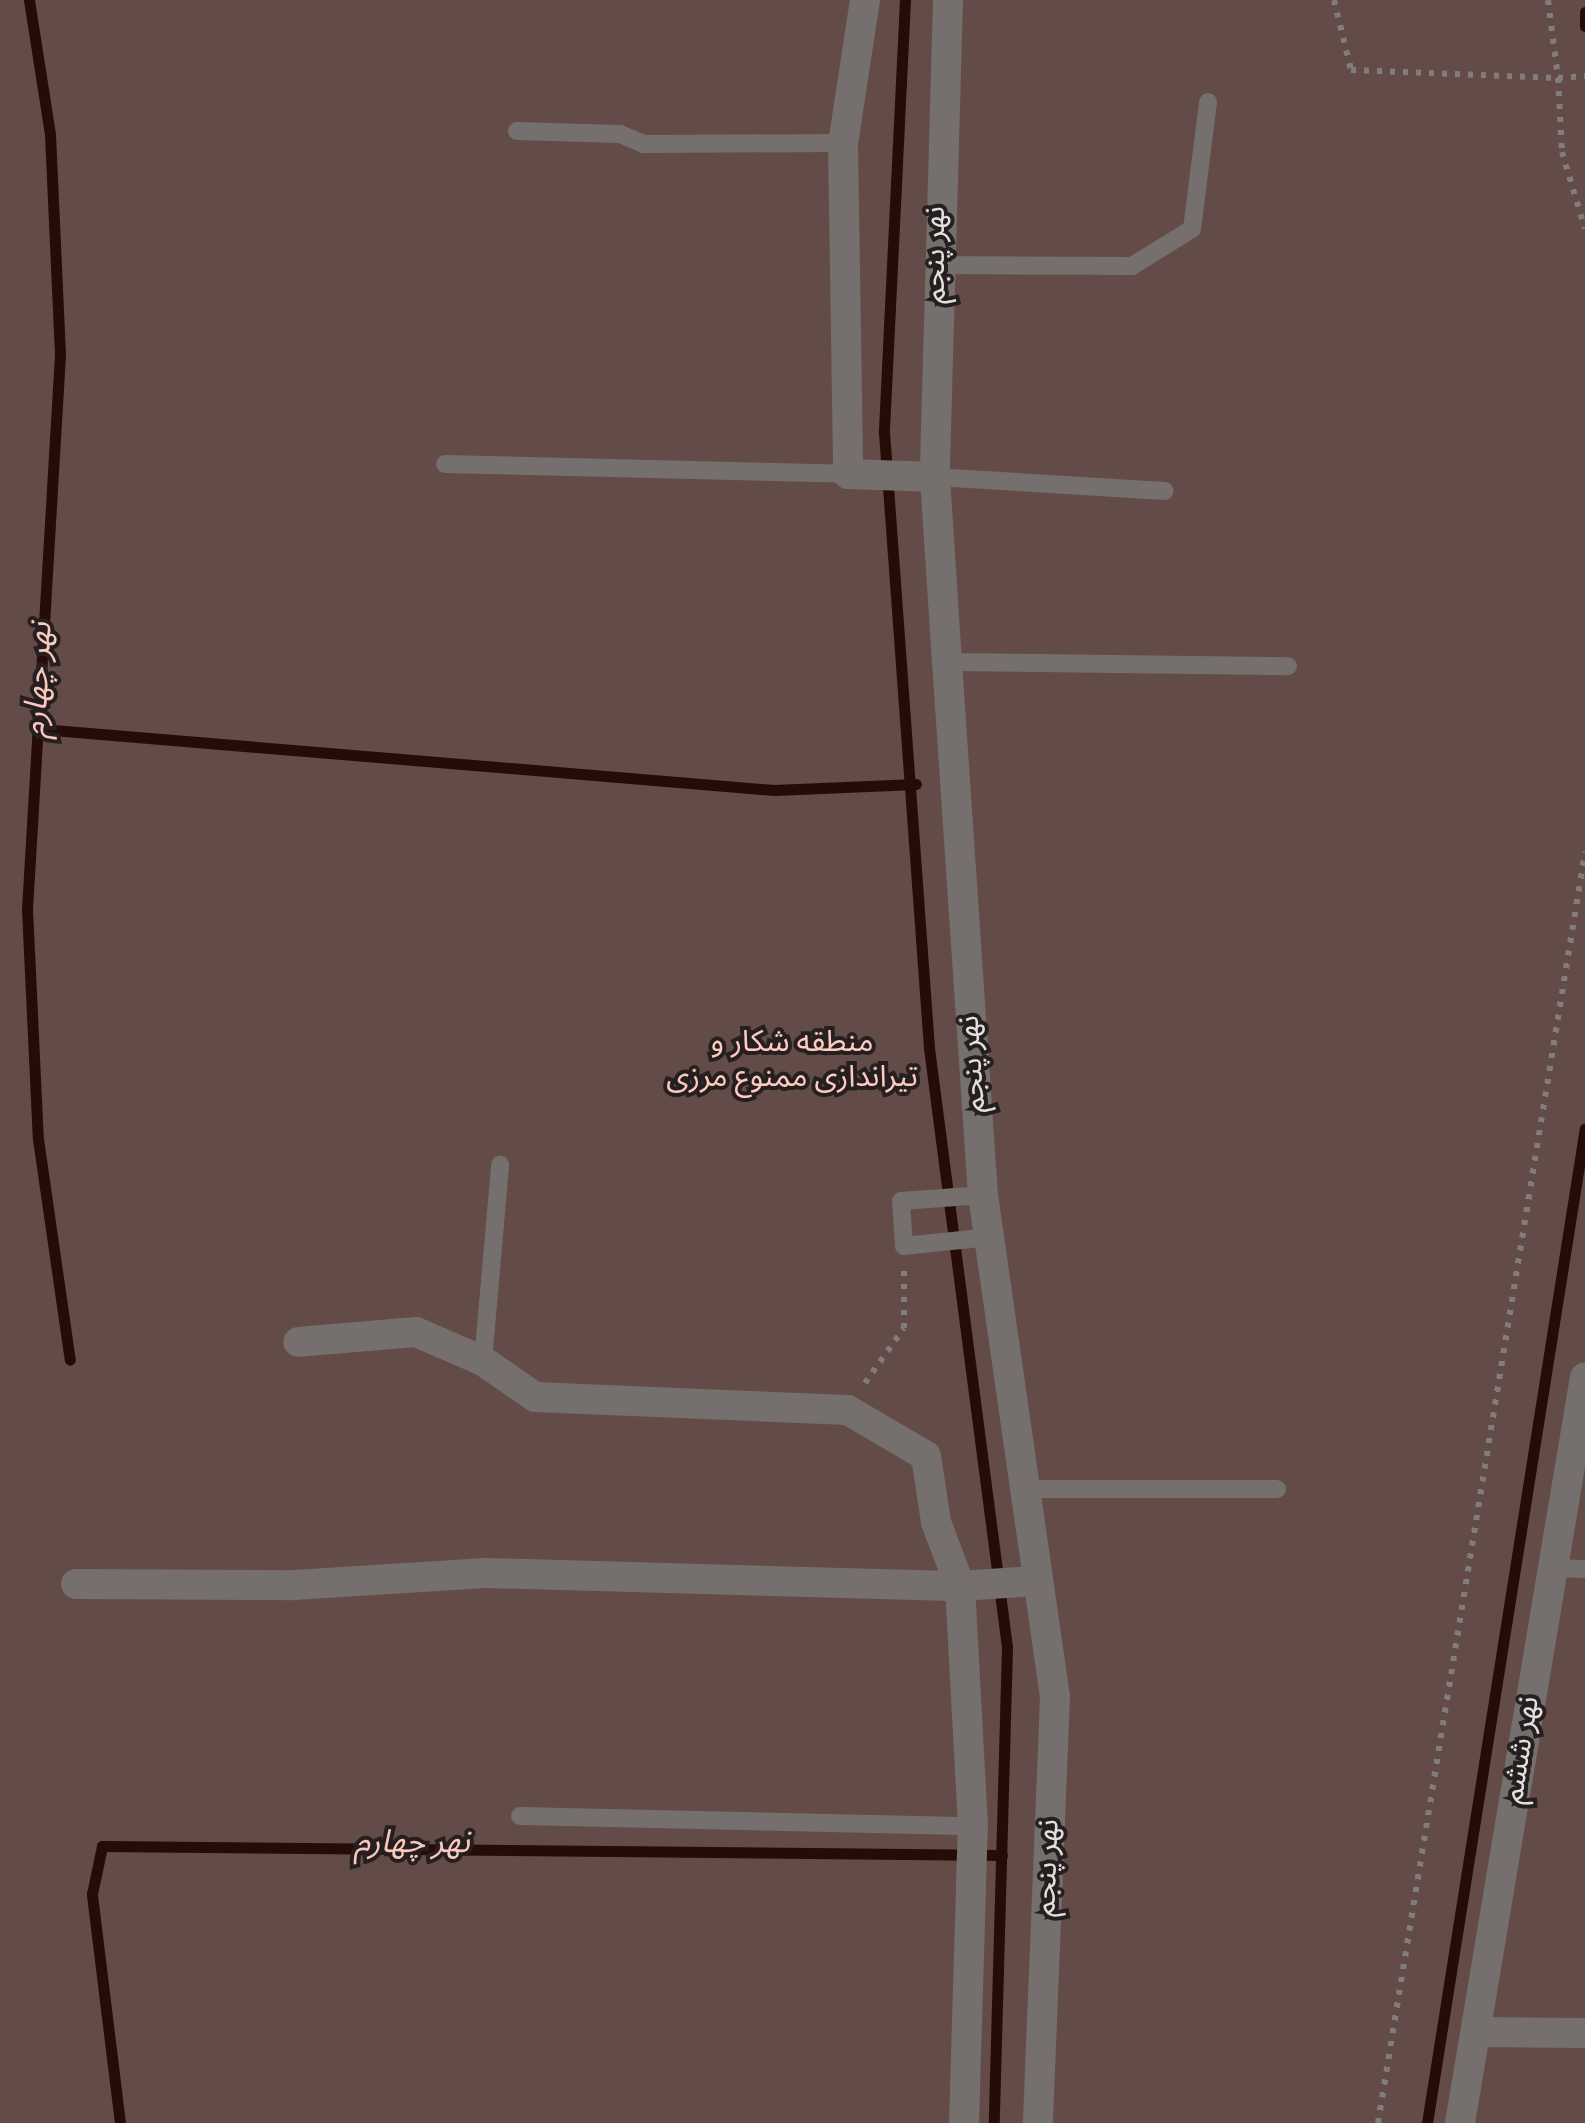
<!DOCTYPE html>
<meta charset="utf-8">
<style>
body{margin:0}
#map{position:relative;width:1585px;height:2123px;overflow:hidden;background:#2e2928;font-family:Overpass,"Noto Sans Arabic",sans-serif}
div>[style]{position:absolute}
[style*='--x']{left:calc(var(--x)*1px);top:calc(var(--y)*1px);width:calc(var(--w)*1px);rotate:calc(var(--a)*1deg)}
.green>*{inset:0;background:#634b47}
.stream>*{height:11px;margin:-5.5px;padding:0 5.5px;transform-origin:5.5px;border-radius:5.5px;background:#260b07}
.path>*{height:6px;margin-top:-3px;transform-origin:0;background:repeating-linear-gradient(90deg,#827d7d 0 5px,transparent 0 13px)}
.lane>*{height:18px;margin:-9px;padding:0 9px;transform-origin:9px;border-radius:9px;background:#756f6e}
.street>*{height:30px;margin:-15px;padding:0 15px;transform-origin:15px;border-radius:15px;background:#756f6e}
span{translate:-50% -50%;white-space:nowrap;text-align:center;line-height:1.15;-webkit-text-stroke:8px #25201f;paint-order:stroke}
.street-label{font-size:30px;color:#e3dfdf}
.park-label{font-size:30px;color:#ffcbc1}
.water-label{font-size:32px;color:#fbc8bd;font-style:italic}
</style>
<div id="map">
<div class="green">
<div style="clip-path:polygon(0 0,1585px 0,1585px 2123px,0 2123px)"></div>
</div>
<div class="stream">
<div style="--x:29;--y:0;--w:136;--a:81.1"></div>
<div style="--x:50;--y:134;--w:221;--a:87.4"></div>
<div style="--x:60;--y:355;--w:555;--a:93.41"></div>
<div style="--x:27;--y:909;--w:230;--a:87.3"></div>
<div style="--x:38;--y:1139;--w:223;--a:81.8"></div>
<div style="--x:905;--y:0;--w:433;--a:92.8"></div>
<div style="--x:884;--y:432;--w:618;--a:85.82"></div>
<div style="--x:929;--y:1048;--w:604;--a:82.58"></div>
<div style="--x:1007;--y:1647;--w:476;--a:91.6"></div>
<div style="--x:1585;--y:12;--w:14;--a:90"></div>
<div style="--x:41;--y:729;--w:736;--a:4.76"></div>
<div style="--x:774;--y:790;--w:142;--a:-2.4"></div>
<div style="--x:120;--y:2123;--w:231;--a:-97"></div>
<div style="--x:92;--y:1894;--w:49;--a:-78.2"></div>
<div style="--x:102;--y:1846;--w:900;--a:0.57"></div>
<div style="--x:1427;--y:2123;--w:1007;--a:-80.98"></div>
</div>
<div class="path">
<div style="--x:1334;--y:0;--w:72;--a:76.3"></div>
<div style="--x:1351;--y:70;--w:207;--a:2.2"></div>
<div style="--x:1558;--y:78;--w:74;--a:86.9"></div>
<div style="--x:1562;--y:152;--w:80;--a:73.4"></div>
<div style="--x:1548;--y:0;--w:79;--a:82.7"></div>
<div style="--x:1558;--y:78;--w:27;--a:-4"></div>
<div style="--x:865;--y:1383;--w:67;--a:-54.7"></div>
<div style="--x:904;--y:1328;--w:60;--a:-90"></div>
<div style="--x:1378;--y:2123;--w:1288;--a:-80.75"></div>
</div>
<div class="lane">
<div style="--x:517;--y:131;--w:103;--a:1.7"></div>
<div style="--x:620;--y:134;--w:26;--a:23"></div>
<div style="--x:644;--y:144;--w:199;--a:-0.3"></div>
<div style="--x:937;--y:265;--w:195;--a:0.3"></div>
<div style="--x:1132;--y:266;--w:70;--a:-31.7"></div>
<div style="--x:1192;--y:229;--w:128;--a:-82.8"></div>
<div style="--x:445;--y:464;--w:403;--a:1.4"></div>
<div style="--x:935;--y:477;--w:230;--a:3.5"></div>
<div style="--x:947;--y:662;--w:341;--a:0.7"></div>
<div style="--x:983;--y:1195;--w:82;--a:175.8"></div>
<div style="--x:901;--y:1201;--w:45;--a:86.2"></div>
<div style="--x:904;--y:1246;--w:85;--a:-6"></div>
<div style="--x:483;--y:1361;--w:197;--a:-85"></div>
<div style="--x:1022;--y:1489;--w:255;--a:0"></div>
<div style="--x:1553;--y:1568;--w:32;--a:2"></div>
<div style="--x:520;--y:1816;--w:453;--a:1.3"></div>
</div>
<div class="street">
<div style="--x:865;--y:0;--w:145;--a:98.7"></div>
<div style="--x:843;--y:143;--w:331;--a:89.1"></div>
<div style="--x:848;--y:474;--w:87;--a:2"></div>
<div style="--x:948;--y:0;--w:477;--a:91.6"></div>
<div style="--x:935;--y:477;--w:185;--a:86.3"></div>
<div style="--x:947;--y:662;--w:534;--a:86.14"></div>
<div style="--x:983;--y:1195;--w:507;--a:81.84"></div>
<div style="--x:1055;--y:1697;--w:426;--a:92.3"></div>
<div style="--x:76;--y:1584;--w:218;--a:0.3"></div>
<div style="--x:294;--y:1585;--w:192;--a:-3.6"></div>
<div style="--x:486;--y:1573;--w:474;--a:1.6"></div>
<div style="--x:960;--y:1586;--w:68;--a:-110.6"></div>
<div style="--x:936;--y:1522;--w:67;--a:-98.6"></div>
<div style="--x:926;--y:1456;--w:91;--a:-149.5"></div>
<div style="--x:848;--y:1410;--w:313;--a:-177.6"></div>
<div style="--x:535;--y:1397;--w:63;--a:-145.3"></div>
<div style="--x:483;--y:1361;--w:73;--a:-156.6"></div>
<div style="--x:416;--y:1332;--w:118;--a:175.2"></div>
<div style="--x:1476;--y:2032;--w:109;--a:0.5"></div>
<div style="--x:964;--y:2123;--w:297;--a:-88.3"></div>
<div style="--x:973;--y:1826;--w:240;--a:-93.1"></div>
<div style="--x:960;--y:1586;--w:75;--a:-3.8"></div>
<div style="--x:1460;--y:2123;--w:756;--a:-80.49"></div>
</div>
<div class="street-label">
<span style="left:937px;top:255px;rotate:-90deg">نهر پنجم</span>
<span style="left:974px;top:1064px;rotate:-94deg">نهر پنجم</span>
<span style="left:1523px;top:1750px;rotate:-81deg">نهر ششم</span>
<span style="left:1049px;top:1868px;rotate:-88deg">نهر پنجم</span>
</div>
<div class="park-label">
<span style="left:792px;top:1061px">منطقه شکار و<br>تیراندازی ممنوع مرزی</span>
</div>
<div class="water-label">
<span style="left:40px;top:680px;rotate:-87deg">نهر چهارم</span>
<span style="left:412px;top:1844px">نهر چهارم</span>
</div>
</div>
